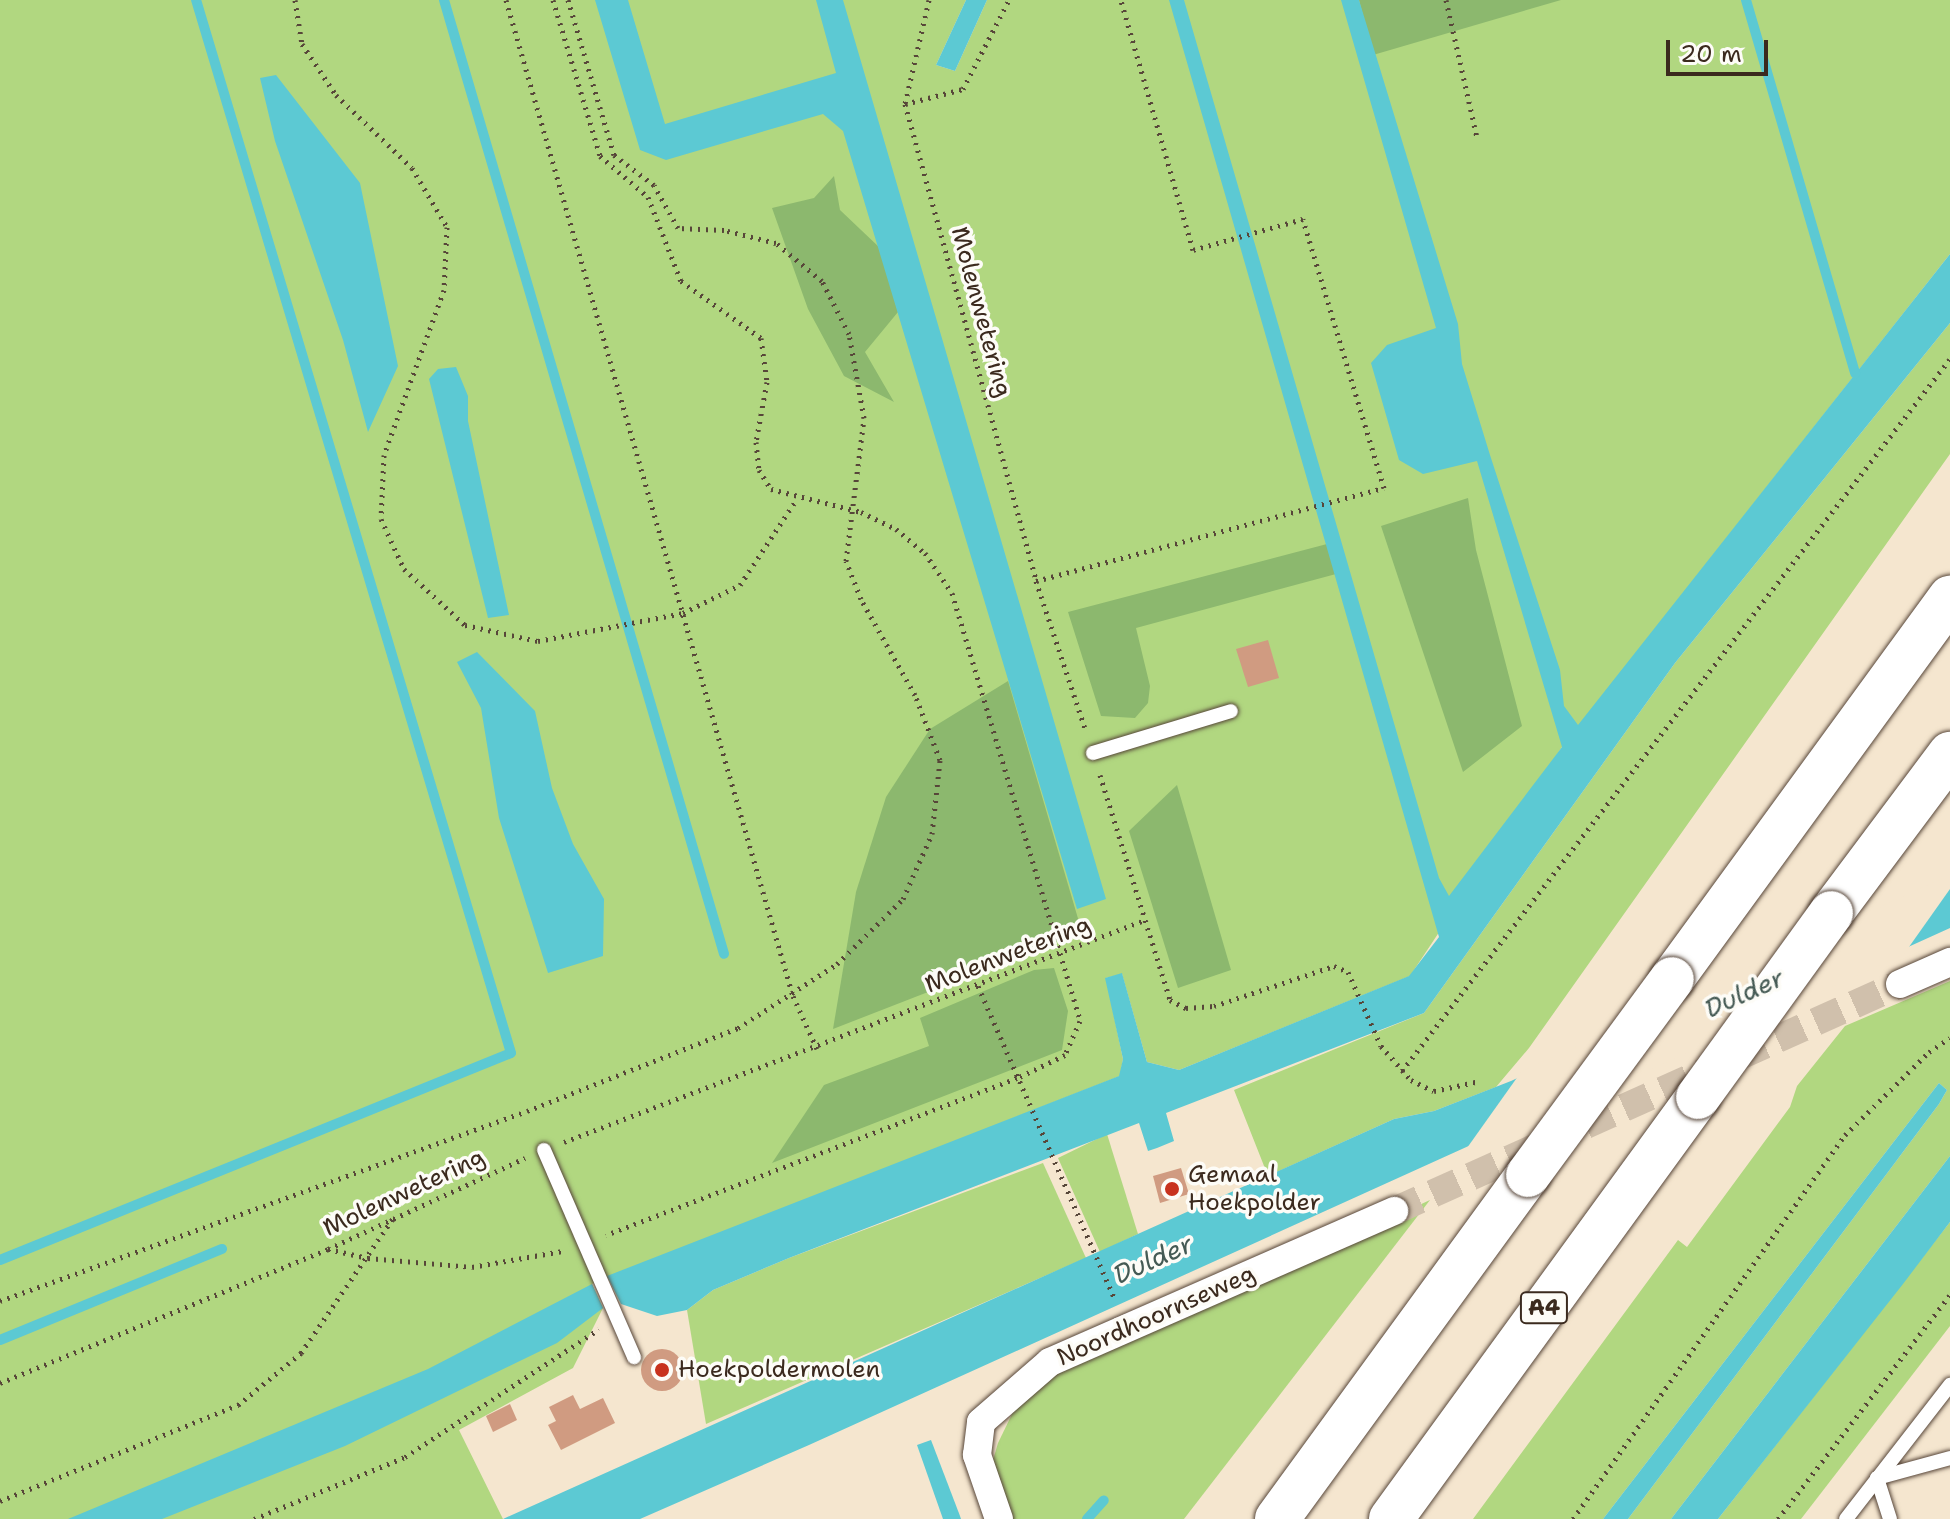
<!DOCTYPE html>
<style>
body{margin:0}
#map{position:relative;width:1950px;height:1519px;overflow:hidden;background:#f5e6cf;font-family:"Shantell Sans",sans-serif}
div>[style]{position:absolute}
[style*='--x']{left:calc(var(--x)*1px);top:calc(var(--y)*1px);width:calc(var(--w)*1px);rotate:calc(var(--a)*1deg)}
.green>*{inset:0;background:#b1d780}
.forest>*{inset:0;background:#8cb86e}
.water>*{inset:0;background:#5cc9d3}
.pier>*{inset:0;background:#f5e6cf}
.stream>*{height:10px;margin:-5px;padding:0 5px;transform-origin:5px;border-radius:5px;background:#5cc9d3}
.building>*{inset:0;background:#d09b81}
.round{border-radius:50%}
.street-tunnel>*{height:28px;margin-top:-14px;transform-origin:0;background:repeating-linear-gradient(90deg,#d0c0ac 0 28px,transparent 0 42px)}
.path>*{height:5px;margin-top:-2.5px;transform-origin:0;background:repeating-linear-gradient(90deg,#574639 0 2px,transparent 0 8px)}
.roads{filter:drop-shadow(0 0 2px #574639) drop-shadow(0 0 2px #574639)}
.lane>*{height:14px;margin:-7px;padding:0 7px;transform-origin:7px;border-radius:7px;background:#fff}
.street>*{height:28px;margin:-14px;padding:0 14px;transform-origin:14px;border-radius:14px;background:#fff}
.highway>*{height:44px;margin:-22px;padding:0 22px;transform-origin:22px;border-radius:22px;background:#fff}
.bridges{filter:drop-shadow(0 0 2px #574639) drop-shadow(0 0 2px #574639)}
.highway-bridge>*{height:44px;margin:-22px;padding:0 22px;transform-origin:22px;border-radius:22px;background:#fff}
.dots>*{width:22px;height:22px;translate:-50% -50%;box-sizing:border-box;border:4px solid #fdfcf7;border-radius:50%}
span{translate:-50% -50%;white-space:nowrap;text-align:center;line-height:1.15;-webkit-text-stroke:7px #fdfcf7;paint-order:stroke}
.shield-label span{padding:2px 6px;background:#fdfcf7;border:2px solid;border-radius:6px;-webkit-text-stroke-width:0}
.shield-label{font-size:22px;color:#3b2a1e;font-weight:700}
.street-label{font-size:24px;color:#3b2a1e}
.poi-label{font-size:24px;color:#3b2a1e}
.left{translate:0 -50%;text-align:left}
.water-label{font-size:26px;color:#455a54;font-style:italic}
.scale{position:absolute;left:1666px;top:40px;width:102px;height:36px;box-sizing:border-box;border:4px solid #3b2a1e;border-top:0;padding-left:10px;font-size:24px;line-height:28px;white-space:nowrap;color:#3b2a1e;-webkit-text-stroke:6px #fdfcf7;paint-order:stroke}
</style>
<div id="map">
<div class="green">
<div style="clip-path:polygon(0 0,966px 0,936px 65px,955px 71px,987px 0,1950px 0,1950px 254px,1562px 747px,1410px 976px,1179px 1070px,1147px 1062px,1122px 974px,1106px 978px,1123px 1059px,1120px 1076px,592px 1284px,603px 1308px,573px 1368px,459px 1430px,503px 1519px,0 1519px)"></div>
<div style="clip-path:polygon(1950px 323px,1950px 454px,1529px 1048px,1496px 1087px,1434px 1111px,1394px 1119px,1268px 1176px,1234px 1090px,1424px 1013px,1675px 663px)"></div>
<div style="clip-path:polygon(1950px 981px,1950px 1156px,1671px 1519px,1628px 1519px,1939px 1104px,1947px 1090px,1939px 1083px,1603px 1519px,1473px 1519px,1678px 1240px,1687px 1247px,1790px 1107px,1797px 1086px,1845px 1026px)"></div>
<div style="clip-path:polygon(1107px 1134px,1138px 1234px,1100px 1252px,1058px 1158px)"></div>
<div style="clip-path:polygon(1043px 1163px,1086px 1258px,706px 1424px,687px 1310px,713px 1290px,789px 1258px)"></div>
<div style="clip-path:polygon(1430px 1200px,1184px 1519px,1006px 1519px,991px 1467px,998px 1443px,1014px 1410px,1048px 1376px)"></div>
<div style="clip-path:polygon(1950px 1222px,1950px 1326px,1801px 1519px,1718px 1519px)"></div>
</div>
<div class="forest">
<div style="clip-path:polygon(1359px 0,1561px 0,1373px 55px)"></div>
<div style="clip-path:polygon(834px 176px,840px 210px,880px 248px,898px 312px,865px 352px,894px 402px,844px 376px,808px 309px,772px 208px,814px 198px)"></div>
<div style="clip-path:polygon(1468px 498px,1476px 550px,1522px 726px,1463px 772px,1381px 526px)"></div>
<div style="clip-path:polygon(1327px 544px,1336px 574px,1136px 628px,1150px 686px,1148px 703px,1135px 718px,1101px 716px,1068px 612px)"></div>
<div style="clip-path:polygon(1008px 681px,1082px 932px,833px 1029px,856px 892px,886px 797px,930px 729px)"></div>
<div style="clip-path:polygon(1177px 785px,1231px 970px,1178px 988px,1129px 831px)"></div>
<div style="clip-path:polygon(1054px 968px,1068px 1011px,1062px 1050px,772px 1163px,824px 1085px,929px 1046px,920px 1018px,1034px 970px)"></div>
</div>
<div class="water">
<div style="clip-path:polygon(595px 0,628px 0,665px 124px,836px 73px,816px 0,843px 0,1106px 899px,1077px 909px,843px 131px,823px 114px,666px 160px,640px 150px)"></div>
<div style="clip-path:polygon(966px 0,987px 0,955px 71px,936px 65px)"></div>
<div style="clip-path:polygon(1169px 0,1184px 0,1439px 878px,1449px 896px,1562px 747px,1477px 461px,1423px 474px,1399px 460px,1371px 363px,1387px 345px,1436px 328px,1341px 0,1359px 0,1458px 324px,1462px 364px,1490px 455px,1560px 670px,1564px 706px,1578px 725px,1950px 254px,1950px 323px,1675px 663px,1424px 1013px,1166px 1113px,1174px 1141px,1157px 1148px,1148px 1151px,1139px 1123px,789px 1258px,713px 1290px,687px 1310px,657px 1316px,621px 1304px,607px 1276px,1119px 1076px,1123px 1059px,1105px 978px,1122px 973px,1147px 1062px,1179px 1070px,1409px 976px,1439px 937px)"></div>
<div style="clip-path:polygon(276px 75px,360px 183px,398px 366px,368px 432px,343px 340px,275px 141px,260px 78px)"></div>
<div style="clip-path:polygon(456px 367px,468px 396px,468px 421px,509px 615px,488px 618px,429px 379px,438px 369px)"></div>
<div style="clip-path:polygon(477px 652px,535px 711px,552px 788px,573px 844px,604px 899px,603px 956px,548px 973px,499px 818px,481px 708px,457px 662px)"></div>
<div style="clip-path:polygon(1950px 879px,1950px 928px,809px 1445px,640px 1519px,503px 1519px,1394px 1119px,1434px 1111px,1511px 1081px)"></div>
<div style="clip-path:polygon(1939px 1083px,1947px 1090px,1939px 1104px,1628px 1519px,1603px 1519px)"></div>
<div style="clip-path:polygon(1950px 1156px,1950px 1222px,1903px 1284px,1718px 1519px,1671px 1519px)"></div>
<div style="clip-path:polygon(592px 1284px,603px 1308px,557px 1343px,345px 1446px,162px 1519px,68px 1519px,428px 1369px)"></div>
<div style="clip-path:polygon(931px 1440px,960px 1516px,961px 1519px,943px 1519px,917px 1445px)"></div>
</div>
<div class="pier">
<div style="clip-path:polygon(1950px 875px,1950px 889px,1904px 954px,1462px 1155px,1521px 1072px)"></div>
</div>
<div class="stream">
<div style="--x:444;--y:0;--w:994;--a:73.64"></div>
<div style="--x:1746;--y:0;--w:389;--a:73.7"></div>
<div style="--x:0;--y:1260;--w:551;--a:-22.05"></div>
<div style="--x:511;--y:1053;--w:1099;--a:-106.65"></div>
<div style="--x:0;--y:1340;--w:240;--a:-22.3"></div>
<div style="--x:1087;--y:1519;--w:25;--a:-48"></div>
</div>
<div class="building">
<div style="clip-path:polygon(1268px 640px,1279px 678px,1248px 687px,1236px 649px)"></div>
<div style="clip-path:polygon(1181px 1168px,1189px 1194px,1160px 1203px,1153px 1176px)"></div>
<div class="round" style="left:641px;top:1349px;width:42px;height:42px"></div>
<div style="clip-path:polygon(573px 1395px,580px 1409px,603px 1398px,615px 1423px,561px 1450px,548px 1425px,556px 1421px,549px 1407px)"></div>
<div style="clip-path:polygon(510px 1404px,517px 1420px,493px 1432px,486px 1416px)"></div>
</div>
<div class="street-tunnel">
<div style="--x:1394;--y:1211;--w:555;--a:-24.16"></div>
</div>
<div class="path">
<div style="--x:295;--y:0;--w:45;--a:81"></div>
<div style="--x:302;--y:44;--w:61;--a:56.3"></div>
<div style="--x:336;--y:95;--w:105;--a:43.8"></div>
<div style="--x:412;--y:168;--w:69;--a:59.3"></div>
<div style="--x:447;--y:227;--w:63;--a:92.7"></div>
<div style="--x:444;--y:290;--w:176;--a:110"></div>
<div style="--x:384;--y:455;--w:64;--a:92.7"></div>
<div style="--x:381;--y:519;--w:55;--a:65.3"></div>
<div style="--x:404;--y:569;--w:83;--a:42.6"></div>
<div style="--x:465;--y:625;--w:75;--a:12.4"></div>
<div style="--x:538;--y:641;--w:148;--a:-10.9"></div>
<div style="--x:683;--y:613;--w:64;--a:-26.2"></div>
<div style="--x:740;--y:585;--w:103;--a:-56.5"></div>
<div style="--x:506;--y:0;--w:1037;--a:73.93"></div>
<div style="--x:793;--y:996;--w:58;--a:65.6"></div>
<div style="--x:553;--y:0;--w:163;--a:73.2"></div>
<div style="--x:600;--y:156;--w:63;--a:40.5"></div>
<div style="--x:648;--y:197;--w:90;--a:68.6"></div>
<div style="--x:681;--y:281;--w:98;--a:35.5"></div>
<div style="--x:761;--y:338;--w:44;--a:82.2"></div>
<div style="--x:767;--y:382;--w:61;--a:100.4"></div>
<div style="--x:756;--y:442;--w:28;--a:84"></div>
<div style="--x:759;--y:470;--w:22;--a:58"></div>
<div style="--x:771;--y:489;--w:93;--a:14.3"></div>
<div style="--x:861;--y:512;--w:39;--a:26"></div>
<div style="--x:896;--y:529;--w:38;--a:40"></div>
<div style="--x:925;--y:553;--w:48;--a:56"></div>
<div style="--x:952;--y:593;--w:447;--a:73.3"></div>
<div style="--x:1080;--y:1021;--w:37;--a:114"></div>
<div style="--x:1065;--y:1055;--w:53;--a:154.4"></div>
<div style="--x:1017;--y:1078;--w:440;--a:159.1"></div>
<div style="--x:929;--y:0;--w:107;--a:103"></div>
<div style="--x:905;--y:104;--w:495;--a:74.6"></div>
<div style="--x:1036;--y:581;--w:158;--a:71.6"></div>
<div style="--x:1446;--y:0;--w:141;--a:77.3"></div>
<div style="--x:905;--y:104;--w:60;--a:-14.5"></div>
<div style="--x:963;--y:89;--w:100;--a:-62.7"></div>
<div style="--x:1036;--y:581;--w:360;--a:-15"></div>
<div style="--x:1384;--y:488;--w:281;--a:-106.8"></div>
<div style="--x:1303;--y:219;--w:114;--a:164.3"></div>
<div style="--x:1193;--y:250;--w:260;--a:-106.1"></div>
<div style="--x:1100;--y:775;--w:236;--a:72.7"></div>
<div style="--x:1170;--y:1000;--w:18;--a:27"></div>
<div style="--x:1186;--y:1008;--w:28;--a:-4"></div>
<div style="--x:1214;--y:1006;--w:126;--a:-18.4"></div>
<div style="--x:1334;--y:966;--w:15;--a:23"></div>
<div style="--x:1348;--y:972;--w:81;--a:66"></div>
<div style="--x:1381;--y:1046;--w:45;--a:48.6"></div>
<div style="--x:1411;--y:1080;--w:25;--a:26"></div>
<div style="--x:1434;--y:1091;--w:47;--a:-12.3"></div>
<div style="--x:978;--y:986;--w:343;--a:66.4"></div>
<div style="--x:1402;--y:1071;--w:898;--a:-52.42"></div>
<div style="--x:564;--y:1142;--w:619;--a:-20.92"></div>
<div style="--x:328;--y:1249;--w:41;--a:12.7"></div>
<div style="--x:368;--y:1258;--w:104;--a:4.9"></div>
<div style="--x:472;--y:1267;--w:92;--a:-10"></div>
<div style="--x:0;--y:1301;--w:560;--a:-19.83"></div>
<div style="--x:527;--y:1111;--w:227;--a:-21.5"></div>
<div style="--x:738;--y:1028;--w:118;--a:-32.9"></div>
<div style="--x:837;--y:964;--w:93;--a:-44.6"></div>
<div style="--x:903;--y:899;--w:71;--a:-66"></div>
<div style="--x:932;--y:834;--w:74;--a:-83.8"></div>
<div style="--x:940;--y:760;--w:70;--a:-111"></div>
<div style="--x:915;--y:695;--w:110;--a:-119.4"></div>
<div style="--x:861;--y:599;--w:41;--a:-111.5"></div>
<div style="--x:846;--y:561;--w:144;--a:-82.8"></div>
<div style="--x:864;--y:418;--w:85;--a:-100.1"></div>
<div style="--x:849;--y:334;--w:59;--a:-117"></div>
<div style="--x:822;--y:281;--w:60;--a:-140.4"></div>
<div style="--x:776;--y:243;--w:54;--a:-166"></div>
<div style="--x:724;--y:230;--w:46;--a:-177.5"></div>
<div style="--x:678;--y:228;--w:49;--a:-119.2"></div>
<div style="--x:654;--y:185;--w:50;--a:-143.1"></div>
<div style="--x:614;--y:155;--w:162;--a:-106.5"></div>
<div style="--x:0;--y:1383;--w:354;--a:-22.2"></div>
<div style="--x:328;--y:1249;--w:217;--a:-24.8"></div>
<div style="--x:0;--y:1501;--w:257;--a:-22"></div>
<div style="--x:238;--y:1405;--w:82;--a:-39.5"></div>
<div style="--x:301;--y:1353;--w:167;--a:-55.7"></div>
<div style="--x:254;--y:1519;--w:163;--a:-22.3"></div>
<div style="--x:405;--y:1457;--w:232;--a:-33.4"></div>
<div style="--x:1573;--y:1519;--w:471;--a:-54.7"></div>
<div style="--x:1845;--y:1135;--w:118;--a:-44.7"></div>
<div style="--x:1929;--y:1052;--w:25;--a:-34"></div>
<div style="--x:1778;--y:1519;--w:282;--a:-52.5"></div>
</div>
<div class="roads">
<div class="lane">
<div style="--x:1093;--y:753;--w:144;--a:-16.9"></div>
<div style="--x:544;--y:1150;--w:226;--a:66.5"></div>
<div style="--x:1846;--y:1519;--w:170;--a:-52.2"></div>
<div style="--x:1890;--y:1519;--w:43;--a:-107.6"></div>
<div style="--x:1877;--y:1478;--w:76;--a:-15.3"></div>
</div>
<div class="street">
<div style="--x:1900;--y:984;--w:55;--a:-23.7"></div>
<div style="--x:999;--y:1519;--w:68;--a:-109"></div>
<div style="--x:977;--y:1455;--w:33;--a:-83"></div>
<div style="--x:981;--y:1422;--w:91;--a:-41"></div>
<div style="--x:1050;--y:1362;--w:376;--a:-23.7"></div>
</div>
<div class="highway">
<div style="--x:1831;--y:913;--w:199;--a:-53.2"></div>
<div style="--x:1672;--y:979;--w:472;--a:-53.9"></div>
<div style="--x:1277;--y:1519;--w:426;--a:-53.9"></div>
<div style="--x:1391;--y:1519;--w:522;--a:-53.96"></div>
</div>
</div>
<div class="bridges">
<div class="highway-bridge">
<div style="--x:1698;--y:1097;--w:227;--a:-54.1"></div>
<div style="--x:1528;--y:1175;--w:243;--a:-53.7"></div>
</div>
</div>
<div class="dots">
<div style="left:1172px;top:1189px;background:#c8321e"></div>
<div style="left:662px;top:1370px;background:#c8321e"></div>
</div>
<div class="shield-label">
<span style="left:1544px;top:1308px">A4</span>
</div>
<div class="street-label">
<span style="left:981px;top:312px;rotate:75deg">Molenwetering</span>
<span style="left:1008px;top:955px;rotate:-21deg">Molenwetering</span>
<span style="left:404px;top:1193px;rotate:-25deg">Molenwetering</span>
<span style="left:1156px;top:1316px;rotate:-24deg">Noordhoornseweg</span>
</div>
<div class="poi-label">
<span class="left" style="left:1188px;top:1189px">Gemaal<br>Hoekpolder</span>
<span class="left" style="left:678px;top:1370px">Hoekpoldermolen</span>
</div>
<div class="water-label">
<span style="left:1744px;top:993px;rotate:-24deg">Dulder</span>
<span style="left:1153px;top:1259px;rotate:-24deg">Dulder</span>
</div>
<div class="scale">20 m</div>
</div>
